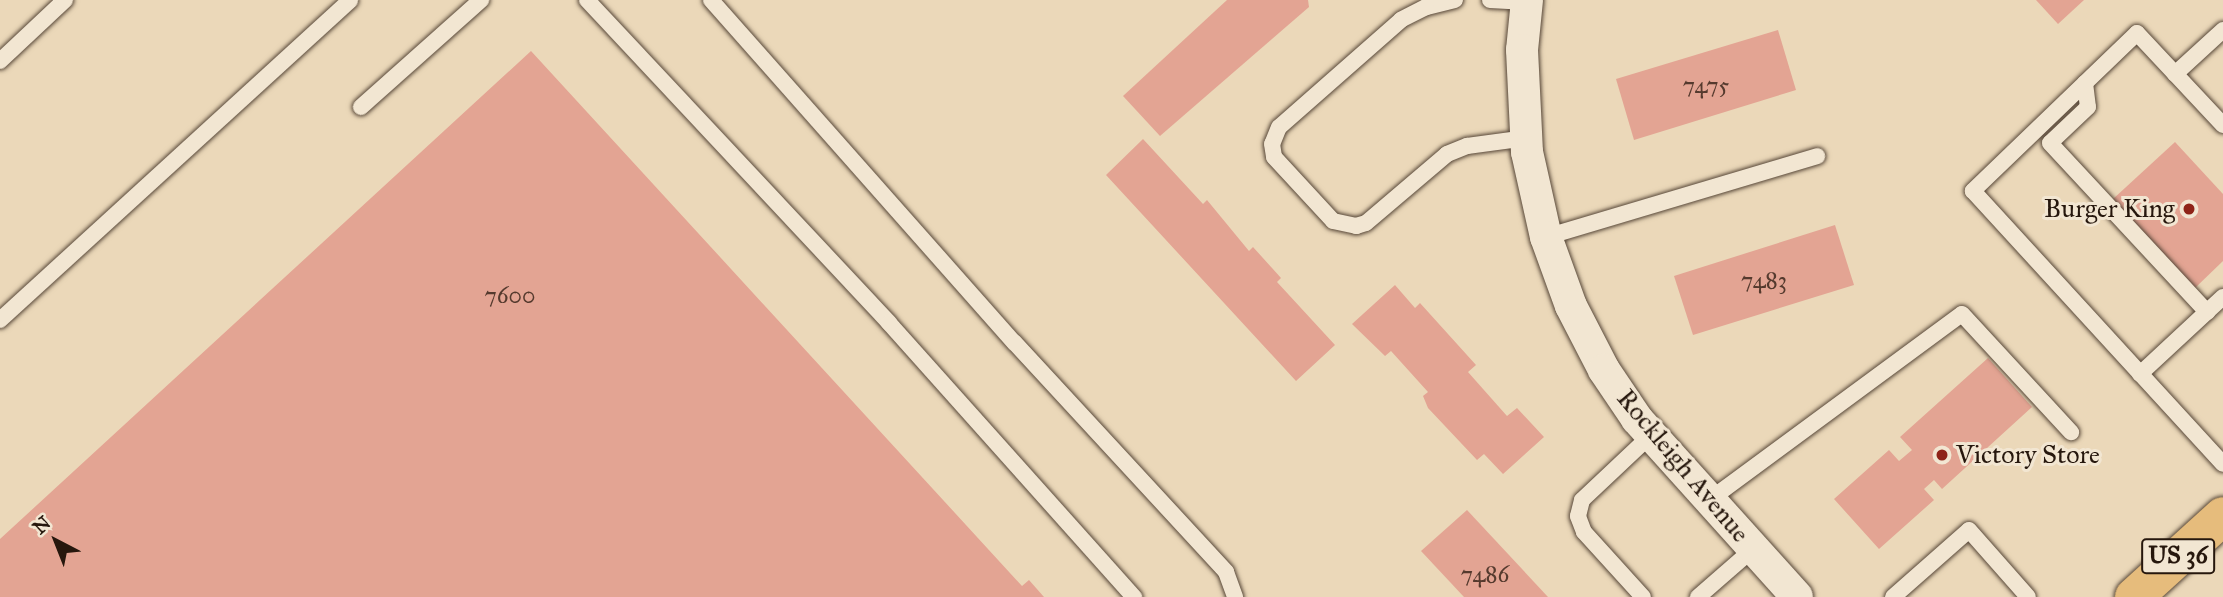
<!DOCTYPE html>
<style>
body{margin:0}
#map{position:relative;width:2223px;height:597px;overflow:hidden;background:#ebd8b9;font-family:"IM FELL Great Primer",serif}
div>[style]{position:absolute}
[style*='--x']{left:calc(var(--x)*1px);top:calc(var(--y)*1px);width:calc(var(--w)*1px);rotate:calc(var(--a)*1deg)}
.building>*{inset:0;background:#e3a493}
.roads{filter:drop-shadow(0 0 2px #574738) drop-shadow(0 0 2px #574738)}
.service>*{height:16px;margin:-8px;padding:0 8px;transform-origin:8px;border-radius:8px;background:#f2e6d2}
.minor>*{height:32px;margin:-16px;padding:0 16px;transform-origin:16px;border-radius:16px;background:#f2e6d2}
.primary>*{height:38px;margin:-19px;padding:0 19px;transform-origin:19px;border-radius:19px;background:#e6bc7c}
.dots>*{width:19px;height:19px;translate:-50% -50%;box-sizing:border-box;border:4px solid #f2e6d2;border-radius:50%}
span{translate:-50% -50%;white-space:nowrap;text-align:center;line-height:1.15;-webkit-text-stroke:6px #f2e6d2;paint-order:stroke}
.number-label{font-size:23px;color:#553a2e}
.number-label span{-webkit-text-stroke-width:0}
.shield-label span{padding:2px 5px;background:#f2e6d2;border:2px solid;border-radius:5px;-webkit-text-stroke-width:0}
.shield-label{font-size:24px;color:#26170d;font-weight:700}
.poi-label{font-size:26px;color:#26170d}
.right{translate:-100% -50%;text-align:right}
.left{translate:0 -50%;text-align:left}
.street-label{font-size:26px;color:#26170d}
.north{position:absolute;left:21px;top:506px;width:70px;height:70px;-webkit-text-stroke:5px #f2e6d2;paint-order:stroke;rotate:318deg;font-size:19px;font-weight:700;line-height:28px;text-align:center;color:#26170d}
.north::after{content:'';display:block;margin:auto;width:24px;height:32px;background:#26170d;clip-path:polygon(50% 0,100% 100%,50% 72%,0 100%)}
</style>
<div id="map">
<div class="building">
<div style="clip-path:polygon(1227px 0,1308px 0,1309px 7px,1160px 136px,1123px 96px)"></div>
<div style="clip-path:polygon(2036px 0,2084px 0,2058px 24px)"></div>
<div style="clip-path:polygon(1778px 30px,1796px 90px,1634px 140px,1616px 79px)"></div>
<div style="clip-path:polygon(531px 51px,1022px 586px,1029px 580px,1044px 597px,0 597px,0 539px)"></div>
<div style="clip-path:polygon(1143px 139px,1203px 204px,1207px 200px,1249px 251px,1253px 247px,1281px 278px,1277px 282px,1335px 345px,1296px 381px,1106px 175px)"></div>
<div style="clip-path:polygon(2175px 142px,2223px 194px,2223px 261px,2195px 288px,2113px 199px)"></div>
<div style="clip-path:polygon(1835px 225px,1854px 285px,1693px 335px,1674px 276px)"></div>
<div style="clip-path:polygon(1395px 285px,1415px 308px,1420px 303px,1476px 365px,1468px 372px,1507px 416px,1517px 408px,1544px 437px,1503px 474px,1484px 454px,1477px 460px,1428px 408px,1423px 396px,1428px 392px,1391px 351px,1385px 356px,1352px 324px)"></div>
<div style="clip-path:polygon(1988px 358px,2032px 407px,1942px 489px,1934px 480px,1924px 489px,1934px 500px,1879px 549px,1834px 499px,1889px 450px,1899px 461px,1912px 450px,1900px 437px)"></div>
<div style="clip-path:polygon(1467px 510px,1548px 597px,1464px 597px,1421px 551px)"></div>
</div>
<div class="roads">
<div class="service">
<div style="--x:587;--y:0;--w:442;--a:46.9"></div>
<div style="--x:889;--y:323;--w:368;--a:48.2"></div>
<div style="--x:711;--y:0;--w:457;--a:48.5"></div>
<div style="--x:1014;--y:342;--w:313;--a:47.3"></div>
<div style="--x:1226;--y:572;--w:27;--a:70"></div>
<div style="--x:1455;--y:0;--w:30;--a:166"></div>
<div style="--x:1426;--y:7;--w:28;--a:153"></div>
<div style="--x:1401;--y:20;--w:162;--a:138.7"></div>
<div style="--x:1279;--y:127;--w:18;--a:112"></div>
<div style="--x:1272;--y:144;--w:13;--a:81"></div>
<div style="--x:1274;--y:157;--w:87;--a:47.3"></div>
<div style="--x:1333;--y:221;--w:24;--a:12"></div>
<div style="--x:1356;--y:226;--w:10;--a:-17"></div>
<div style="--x:1366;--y:223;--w:106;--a:-40.4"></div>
<div style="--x:1447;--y:154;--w:22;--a:-22"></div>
<div style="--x:1467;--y:146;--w:60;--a:-7.7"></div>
<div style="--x:1490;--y:0;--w:37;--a:3"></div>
<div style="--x:0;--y:61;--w:89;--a:-43.2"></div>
<div style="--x:2175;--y:74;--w:65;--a:-42.5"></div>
<div style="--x:2085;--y:83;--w:24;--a:83"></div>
<div style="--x:2088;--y:107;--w:52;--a:136.5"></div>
<div style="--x:2050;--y:143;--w:231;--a:47.1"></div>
<div style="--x:361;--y:107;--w:161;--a:-41.7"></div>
<div style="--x:2223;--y:125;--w:126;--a:-133.1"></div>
<div style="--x:2137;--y:33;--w:228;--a:136.1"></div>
<div style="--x:1973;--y:191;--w:370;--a:47.5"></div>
<div style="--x:1546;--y:237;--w:283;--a:-16.6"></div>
<div style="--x:0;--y:320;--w:474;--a:-42.4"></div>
<div style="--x:2140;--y:374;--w:113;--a:-42.9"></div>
<div style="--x:1708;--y:501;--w:315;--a:-36.4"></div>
<div style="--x:1962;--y:314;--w:161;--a:47.3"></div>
<div style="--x:1643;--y:597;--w:88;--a:-132.2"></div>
<div style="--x:1584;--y:532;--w:17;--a:-111"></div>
<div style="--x:1578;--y:516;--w:16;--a:-76"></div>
<div style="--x:1582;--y:500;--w:93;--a:-43.3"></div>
<div style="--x:1698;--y:597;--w:73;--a:-41.1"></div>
<div style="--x:1893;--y:597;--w:101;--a:-41.4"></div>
<div style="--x:1969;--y:530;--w:89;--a:48.6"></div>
</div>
<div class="minor">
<div style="--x:1527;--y:0;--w:50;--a:95.7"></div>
<div style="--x:1522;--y:50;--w:102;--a:87.2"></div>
<div style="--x:1527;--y:152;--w:87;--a:77.4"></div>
<div style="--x:1546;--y:237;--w:73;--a:70.1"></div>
<div style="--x:1571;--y:306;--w:72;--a:62.7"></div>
<div style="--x:1604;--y:370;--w:59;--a:56"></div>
<div style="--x:1637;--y:419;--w:239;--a:48"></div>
</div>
<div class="primary">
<div style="--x:2134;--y:597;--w:120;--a:-42.3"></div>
</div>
</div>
<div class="dots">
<div style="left:2189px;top:209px;background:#8f2418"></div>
<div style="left:1942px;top:455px;background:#8f2418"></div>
</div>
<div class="number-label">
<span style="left:1706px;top:85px">7475</span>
<span style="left:1764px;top:280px">7483</span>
<span style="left:510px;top:295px">7600</span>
<span style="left:1485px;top:574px">7486</span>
</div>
<div class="shield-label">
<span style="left:2178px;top:556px">US 36</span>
</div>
<div class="poi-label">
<span class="right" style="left:2175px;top:209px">Burger King</span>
<span class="left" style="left:1956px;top:455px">Victory Store</span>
</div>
<div class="street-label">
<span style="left:1683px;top:466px;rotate:50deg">Rockleigh Avenue</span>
</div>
<div class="north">N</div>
</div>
